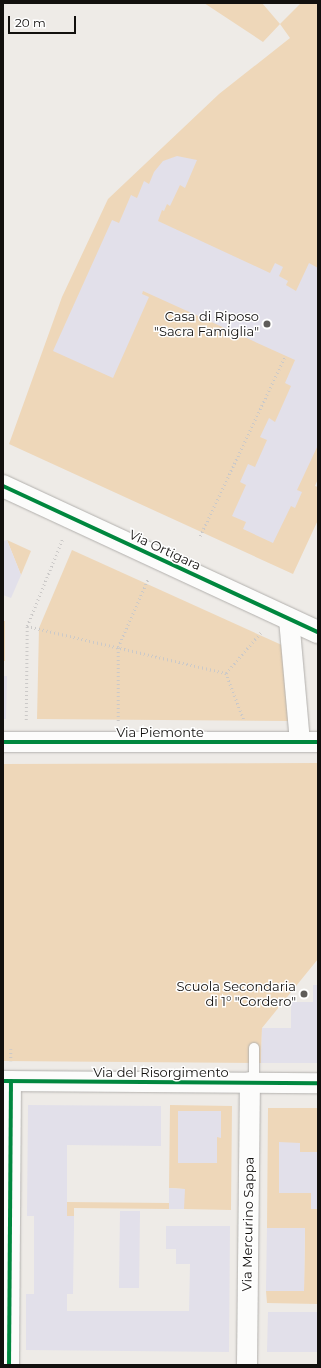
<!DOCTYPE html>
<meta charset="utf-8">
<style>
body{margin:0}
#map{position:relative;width:321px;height:1368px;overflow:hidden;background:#eeebe7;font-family:Montserrat,sans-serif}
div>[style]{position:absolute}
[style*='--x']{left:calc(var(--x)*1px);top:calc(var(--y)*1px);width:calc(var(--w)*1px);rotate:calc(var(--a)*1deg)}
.green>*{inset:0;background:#eed7b9}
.building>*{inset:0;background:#e2e0ea}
.path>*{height:2.5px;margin-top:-1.25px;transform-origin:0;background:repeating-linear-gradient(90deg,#cbc9c8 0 1px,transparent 0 4px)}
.roads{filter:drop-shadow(0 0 1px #b2b0ad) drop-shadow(0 0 1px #b2b0ad)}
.service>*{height:10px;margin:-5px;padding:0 5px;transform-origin:5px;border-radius:5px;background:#fcfcfb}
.minor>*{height:20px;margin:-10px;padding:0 10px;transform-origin:10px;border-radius:10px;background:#fcfcfb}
.tertiary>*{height:22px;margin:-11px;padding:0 11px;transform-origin:11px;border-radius:11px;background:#fcfcfb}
.cycleway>*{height:4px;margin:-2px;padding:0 2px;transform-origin:2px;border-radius:2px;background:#00873e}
.dots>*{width:11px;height:11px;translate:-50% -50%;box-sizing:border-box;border:2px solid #fff;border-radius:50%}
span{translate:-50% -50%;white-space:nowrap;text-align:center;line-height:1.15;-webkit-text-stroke:3px #fff;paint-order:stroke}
.poi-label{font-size:13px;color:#12100e}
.right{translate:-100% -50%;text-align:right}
.street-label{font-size:13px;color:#12100e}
.frame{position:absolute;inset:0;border:4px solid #12100e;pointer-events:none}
.scale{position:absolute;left:8px;top:16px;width:68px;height:18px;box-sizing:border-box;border:2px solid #12100e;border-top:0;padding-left:5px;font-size:12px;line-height:14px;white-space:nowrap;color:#12100e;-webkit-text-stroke:3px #fff;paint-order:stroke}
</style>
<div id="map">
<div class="green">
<div style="clip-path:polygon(204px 3px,262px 3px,280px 24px,301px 3px,318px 3px,318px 479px,315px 486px,318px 487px,318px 520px,293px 574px,9px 444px,62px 297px,108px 199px,219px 94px,290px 38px,280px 24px,263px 42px)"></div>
<div style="clip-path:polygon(7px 540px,31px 551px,21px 575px)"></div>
<div style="clip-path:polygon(72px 550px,284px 646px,290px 721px,37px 719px,39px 628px)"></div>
<div style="clip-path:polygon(3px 621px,5px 621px,5px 661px,3px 661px)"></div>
<div style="clip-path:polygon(318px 763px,318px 959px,262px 1028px,261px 1063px,3px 1061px,3px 764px)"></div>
<div style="clip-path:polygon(170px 1105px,232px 1106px,231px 1210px,184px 1209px,184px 1189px,169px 1188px)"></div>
<div style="clip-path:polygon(268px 1108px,318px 1108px,318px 1304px,267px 1303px,266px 1291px,304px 1291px,305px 1228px,267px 1228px)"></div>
<div style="clip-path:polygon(67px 1202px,169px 1203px,169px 1209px,74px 1208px,74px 1216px,67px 1216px)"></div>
</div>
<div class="building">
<div style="clip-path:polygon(177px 156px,197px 160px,185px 188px,180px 185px,170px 206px,167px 204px,164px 211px,162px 210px,158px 221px,270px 273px,275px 263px,283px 267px,279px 276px,288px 281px,286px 285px,296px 291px,309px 263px,318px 268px,318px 445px,297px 490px,302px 492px,295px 508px,291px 506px,273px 543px,243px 529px,246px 522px,232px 516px,246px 485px,240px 482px,248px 464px,255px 467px,267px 440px,260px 437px,269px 418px,275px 422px,291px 386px,285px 383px,295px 360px,143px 291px,142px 294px,149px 297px,113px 378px,53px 351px,112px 220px,119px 223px,131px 195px,137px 198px,144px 181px,149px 184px,154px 172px,163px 161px)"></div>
<div style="clip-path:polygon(7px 540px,21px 575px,11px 598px,3px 595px,3px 541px)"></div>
<div style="clip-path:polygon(3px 676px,7px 676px,6px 719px,3px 719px)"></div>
<div style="clip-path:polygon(313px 985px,318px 985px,318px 1063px,261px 1063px,262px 1028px,291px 1028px,291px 1002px,313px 1002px)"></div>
<div style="clip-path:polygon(28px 1105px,161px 1106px,161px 1146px,67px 1145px,67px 1216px,74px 1216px,74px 1227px,73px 1294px,67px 1294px,67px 1311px,189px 1311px,190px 1264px,176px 1264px,176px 1249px,166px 1249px,166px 1226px,230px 1226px,229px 1352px,26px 1350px,26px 1294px,34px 1294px,34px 1216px,27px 1216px)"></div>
<div style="clip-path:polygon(178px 1111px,221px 1111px,221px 1138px,217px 1137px,217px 1163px,178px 1163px)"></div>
<div style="clip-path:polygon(279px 1142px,300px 1143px,300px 1152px,318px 1152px,318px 1209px,311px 1209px,311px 1193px,279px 1193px)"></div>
<div style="clip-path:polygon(169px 1188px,185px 1189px,184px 1209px,169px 1209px)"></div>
<div style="clip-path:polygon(120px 1211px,140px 1211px,139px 1288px,119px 1288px)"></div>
<div style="clip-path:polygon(267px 1228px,305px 1228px,304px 1291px,266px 1291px)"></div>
<div style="clip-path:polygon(268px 1312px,318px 1312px,318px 1352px,267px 1352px)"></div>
</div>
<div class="path">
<div style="--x:200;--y:536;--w:199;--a:-64.7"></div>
<div style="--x:27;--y:626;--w:204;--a:13.3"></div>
<div style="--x:226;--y:673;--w:50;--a:69"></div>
<div style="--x:226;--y:673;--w:55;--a:-49.4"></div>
<div style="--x:26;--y:720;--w:94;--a:-89.4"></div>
<div style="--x:27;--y:626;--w:95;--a:-67.8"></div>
<div style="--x:118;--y:721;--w:74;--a:-90"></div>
<div style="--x:118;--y:647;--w:74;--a:-66.2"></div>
<div style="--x:11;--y:1049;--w:12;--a:90"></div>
</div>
<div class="roads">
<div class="service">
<div style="--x:254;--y:1082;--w:34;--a:-90"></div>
</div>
<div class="minor">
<div style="--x:289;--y:619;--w:123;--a:84.9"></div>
<div style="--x:3;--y:742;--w:315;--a:0"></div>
<div style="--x:3;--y:1081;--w:315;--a:0.4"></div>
<div style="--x:9;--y:1365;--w:284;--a:-89.6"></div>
<div style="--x:247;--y:1365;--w:283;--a:-89.4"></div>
</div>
<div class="tertiary">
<div style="--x:3;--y:486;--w:347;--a:24.9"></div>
</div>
</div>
<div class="cycleway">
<div style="--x:3;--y:486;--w:347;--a:24.9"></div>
<div style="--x:3;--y:742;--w:315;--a:0"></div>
<div style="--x:3;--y:1081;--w:315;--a:0.4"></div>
<div style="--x:9;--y:1365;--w:284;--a:-89.6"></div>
</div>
<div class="dots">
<div style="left:267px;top:324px;background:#5f5d5a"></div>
<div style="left:304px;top:994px;background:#5f5d5a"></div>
</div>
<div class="poi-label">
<span class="right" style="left:259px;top:324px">Casa di Riposo<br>"Sacra Famiglia"</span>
<span class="right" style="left:296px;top:994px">Scuola Secondaria<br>di 1° "Cordero"</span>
</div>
<div class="street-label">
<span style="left:165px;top:550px;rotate:25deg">Via Ortigara</span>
<span style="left:160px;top:732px">Via Piemonte</span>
<span style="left:161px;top:1072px">Via del Risorgimento</span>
<span style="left:248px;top:1224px;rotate:-89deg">Via Mercurino Sappa</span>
</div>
<div class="frame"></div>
<div class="scale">20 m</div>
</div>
